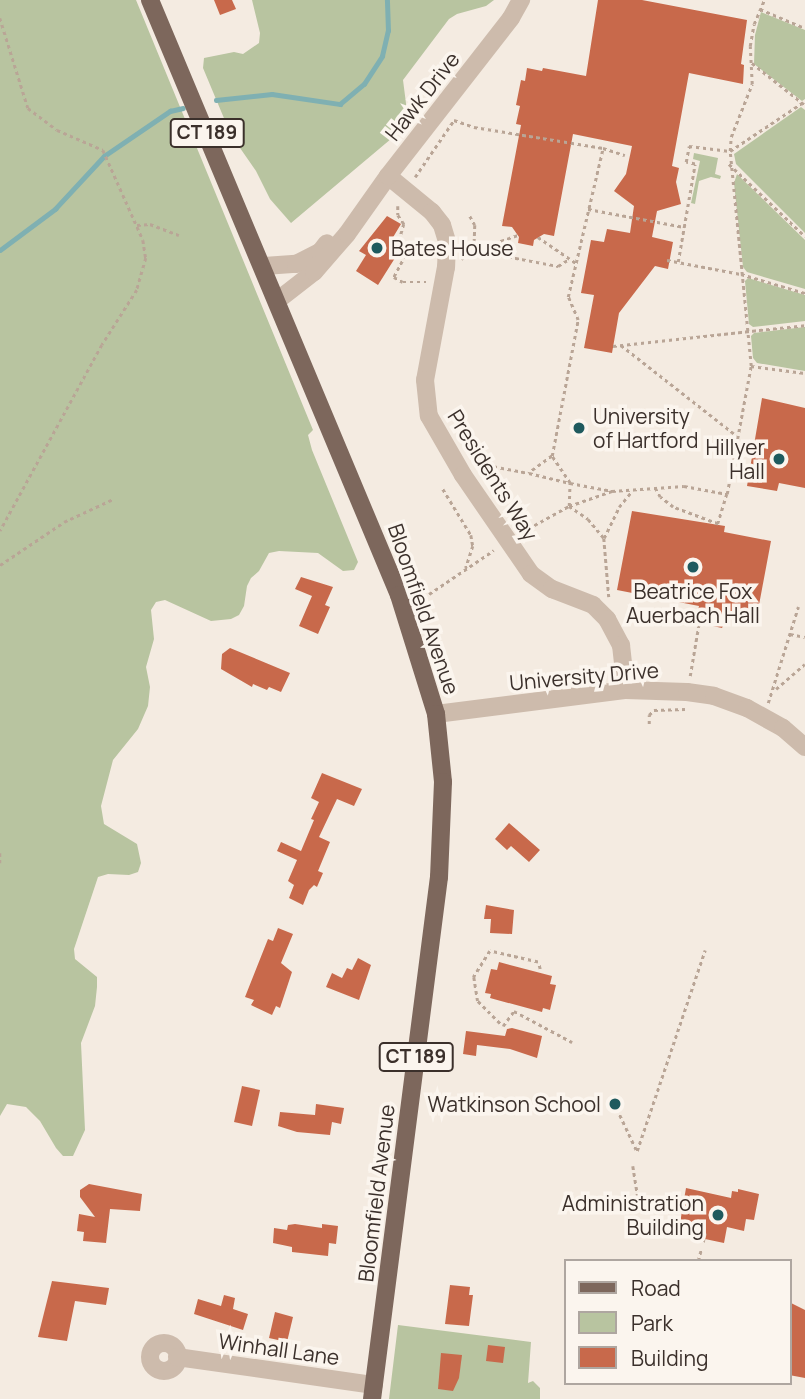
<!DOCTYPE html>
<style>
body{margin:0}
#map{position:relative;width:805px;height:1399px;overflow:hidden;background:#f4ebe1;font-family:Manrope,sans-serif}
div>[style]{position:absolute}
[style*='--x']{left:calc(var(--x)*1px);top:calc(var(--y)*1px);width:calc(var(--w)*1px);rotate:calc(var(--a)*1deg)}
.green>*{inset:0;background:#b8c4a0}
.stream>*{height:4.5px;margin:-2.25px;padding:0 2.25px;transform-origin:2.25px;border-radius:2.25px;background:#7fb0b2}
.building>*{inset:0;background:#c8694b}
.path>*{height:2.5px;margin-top:-1.25px;transform-origin:0;background:repeating-linear-gradient(90deg,#b9a596 0 3.5px,transparent 0 7px)}
.minor>*{height:18px;margin:-9px;padding:0 9px;transform-origin:9px;border-radius:9px;background:#cdbbac}
.minor>.ring{margin:-9px;padding:0;box-sizing:content-box;background:none;border:18px solid #cdbbac;border-radius:50%}
.primary>*{height:18px;margin:-9px;padding:0 9px;transform-origin:9px;border-radius:9px;background:#7d675c}
.dots>*{width:19px;height:19px;translate:-50% -50%;box-sizing:border-box;border:4px solid #fbf5ee;border-radius:50%}
span{translate:-50% -50%;white-space:nowrap;text-align:center;line-height:1.15;-webkit-text-stroke:7px #fbf5ee;paint-order:stroke}
.shield-label span{padding:2px 5px;background:#fbf5ee;border:2px solid;border-radius:5px;-webkit-text-stroke-width:0}
.shield-label{font-size:19px;color:#3b302b;font-weight:700}
.street-label{font-size:21px;color:#3b302b}
.poi-label{font-size:21px;color:#3b302b}
.left{translate:0 -50%;text-align:left}
.right{translate:-100% -50%;text-align:right}
.legend{position:absolute;left:564px;top:1259px;width:228px;height:126px;box-sizing:border-box;background:#fbf5ee;border:2px solid #aea6a0;margin:0;padding:9px 12px;list-style:none;font-size:21px;color:#3b302b}
.legend li{display:flex;align-items:center;gap:14px;height:35px}
.legend b{width:35px;border:2px solid #aea6a0}
</style>
<div id="map">
<div class="green">
<div style="clip-path:polygon(0 0,136px 0,313px 430px,308px 435px,312px 450px,358px 562px,354px 570px,343px 571px,318px 553px,279px 551px,269px 553px,259px 571px,251px 578px,247px 586px,244px 606px,239px 615px,231px 619px,211px 621px,165px 600px,156px 602px,151px 610px,154px 639px,146px 667px,150px 687px,148px 706px,138px 729px,113px 760px,101px 806px,104px 824px,137px 844px,141px 863px,138px 872px,129px 875px,108px 874px,98px 877px,74px 949px,75px 959px,97px 977px,97px 987px,95px 1006px,81px 1043px,85px 1130px,73px 1156px,63px 1156px,56px 1148px,40px 1121px,26px 1107px,7px 1104px,0 1116px)"></div>
<div style="clip-path:polygon(252px 0,494px 0,486px 6px,457px 14px,449px 19px,403px 80px,408px 119px,404px 128px,291px 223px,270px 199px,256px 171px,231px 135px,203px 68px,204px 58px,234px 52px,243px 54px,259px 43px,260px 33px)"></div>
<div style="clip-path:polygon(761px 12px,805px 30px,805px 99px,802px 101px,754px 64px,755px 35px)"></div>
<div style="clip-path:polygon(801px 107px,805px 110px,805px 233px,736px 164px,734px 154px)"></div>
<div style="clip-path:polygon(694px 153px,718px 158px,715px 174px,721px 176px,720px 179px,711px 177px,699px 181px,695px 204px,691px 203px,700px 161px,693px 159px)"></div>
<div style="clip-path:polygon(737px 174px,805px 240px,805px 289px,747px 272px,743px 267px,734px 183px)"></div>
<div style="clip-path:polygon(748px 278px,805px 295px,805px 321px,753px 327px,749px 324px,745px 281px)"></div>
<div style="clip-path:polygon(805px 327px,805px 371px,757px 363px,753px 358px,751px 336px,754px 333px)"></div>
<div style="clip-path:polygon(398px 1325px,531px 1342px,528px 1383px,533px 1381px,540px 1388px,540px 1399px,389px 1399px)"></div>
</div>
<div class="stream">
<div style="--x:216;--y:100;--w:56;--a:-6.1"></div>
<div style="--x:272;--y:94;--w:69;--a:8.4"></div>
<div style="--x:340;--y:104;--w:31;--a:-40"></div>
<div style="--x:364;--y:84;--w:33;--a:-57"></div>
<div style="--x:382;--y:56;--w:26;--a:-77"></div>
<div style="--x:388;--y:31;--w:31;--a:-92"></div>
<div style="--x:0;--y:250;--w:69;--a:-36.7"></div>
<div style="--x:55;--y:209;--w:72;--a:-47.2"></div>
<div style="--x:104;--y:156;--w:80;--a:-34.3"></div>
<div style="--x:170;--y:111;--w:13;--a:-13"></div>
</div>
<div class="building">
<div style="clip-path:polygon(214px 0,232px 0,236px 9px,220px 15px)"></div>
<div style="clip-path:polygon(598px 0,642px 0,747px 20px,741px 64px,744px 65px,743px 84px,689px 73px,672px 166px,679px 168px,676px 182px,681px 204px,657px 211px,652px 237px,673px 242px,668px 269px,655px 266px,619px 313px,612px 353px,584px 348px,594px 295px,581px 293px,591px 240px,604px 242px,607px 229px,630px 233px,634px 206px,614px 191px,626px 174px,632px 146px,573px 134px,554px 236px,544px 234px,534px 240px,533px 246px,518px 243px,519px 237px,512px 227px,502px 226px,521px 125px,516px 124px,520px 106px,516px 105px,521px 80px,525px 81px,527px 68px,542px 71px,543px 68px,586px 76px)"></div>
<div style="clip-path:polygon(387px 216px,401px 224px,392px 239px,397px 242px,390px 255px,395px 258px,378px 285px,356px 271px,366px 255px,359px 251px)"></div>
<div style="clip-path:polygon(762px 398px,805px 408px,805px 488px,779px 483px,777px 491px,747px 486px)"></div>
<div style="clip-path:polygon(632px 511px,725px 526px,724px 532px,771px 541px,756px 621px,728px 616px,722px 628px,708px 625px,707px 618px,697px 616px,699px 606px,617px 590px)"></div>
<div style="clip-path:polygon(301px 577px,333px 587px,325px 605px,330px 607px,318px 634px,299px 626px,312px 596px,295px 589px)"></div>
<div style="clip-path:polygon(230px 648px,290px 673px,281px 692px,269px 687px,267px 690px,253px 684px,252px 687px,221px 669px,222px 654px)"></div>
<div style="clip-path:polygon(322px 773px,362px 789px,354px 806px,337px 799px,319px 837px,330px 842px,318px 871px,323px 873px,317px 887px,314px 885px,309px 890px,303px 905px,289px 898px,294px 885px,288px 881px,297px 860px,277px 851px,281px 842px,301px 851px,314px 820px,311px 819px,319px 802px,311px 798px)"></div>
<div style="clip-path:polygon(509px 823px,540px 850px,529px 862px,511px 846px,507px 850px,495px 839px)"></div>
<div style="clip-path:polygon(486px 905px,514px 910px,512px 934px,490px 933px,491px 919px,484px 919px)"></div>
<div style="clip-path:polygon(278px 928px,293px 934px,281px 963px,292px 972px,280px 1008px,276px 1006px,272px 1015px,251px 1005px,254px 1000px,245px 997px,268px 939px,273px 941px)"></div>
<div style="clip-path:polygon(358px 958px,371px 965px,359px 1000px,326px 987px,332px 973px,342px 978px,347px 968px,352px 970px)"></div>
<div style="clip-path:polygon(499px 962px,552px 976px,550px 984px,556px 985px,550px 1010px,543px 1008px,542px 1012px,490px 998px,491px 994px,485px 993px,491px 969px,497px 970px)"></div>
<div style="clip-path:polygon(512px 1028px,542px 1036px,537px 1058px,510px 1049px,477px 1045px,476px 1056px,463px 1054px,466px 1031px,505px 1036px,507px 1029px)"></div>
<div style="clip-path:polygon(242px 1086px,260px 1090px,252px 1126px,234px 1122px)"></div>
<div style="clip-path:polygon(316px 1104px,344px 1108px,341px 1124px,332px 1122px,330px 1135px,297px 1132px,278px 1126px,280px 1112px,315px 1115px)"></div>
<div style="clip-path:polygon(89px 1184px,142px 1194px,140px 1211px,110px 1209px,106px 1243px,83px 1241px,84px 1232px,77px 1231px,79px 1214px,95px 1217px,80px 1197px,80px 1190px)"></div>
<div style="clip-path:polygon(686px 1188px,731px 1198px,732px 1191px,738px 1192px,738px 1189px,759px 1194px,754px 1220px,746px 1219px,744px 1231px,727px 1227px,724px 1243px,705px 1239px,706px 1233px,680px 1223px)"></div>
<div style="clip-path:polygon(295px 1224px,322px 1228px,322px 1224px,338px 1226px,336px 1244px,329px 1243px,328px 1256px,292px 1252px,292px 1247px,273px 1243px,274px 1228px,287px 1230px,288px 1225px)"></div>
<div style="clip-path:polygon(52px 1281px,109px 1288px,106px 1305px,75px 1301px,67px 1341px,38px 1337px)"></div>
<div style="clip-path:polygon(450px 1285px,470px 1287px,469px 1295px,473px 1295px,469px 1326px,445px 1324px)"></div>
<div style="clip-path:polygon(224px 1295px,235px 1298px,233px 1309px,248px 1314px,243px 1330px,194px 1314px,198px 1299px,221px 1306px)"></div>
<div style="clip-path:polygon(789px 1302px,805px 1310px,805px 1378px,789px 1375px)"></div>
<div style="clip-path:polygon(275px 1312px,293px 1317px,287px 1342px,269px 1338px)"></div>
<div style="clip-path:polygon(488px 1345px,505px 1347px,503px 1363px,486px 1361px)"></div>
<div style="clip-path:polygon(441px 1353px,462px 1355px,459px 1378px,453px 1391px,438px 1389px)"></div>
</div>
<div class="path">
<div style="--x:760;--y:9;--w:49;--a:22.9"></div>
<div style="--x:0;--y:18;--w:94;--a:72.7"></div>
<div style="--x:28;--y:108;--w:36;--a:37"></div>
<div style="--x:57;--y:130;--w:50;--a:23.5"></div>
<div style="--x:103;--y:150;--w:98;--a:66"></div>
<div style="--x:143;--y:240;--w:18;--a:81"></div>
<div style="--x:146;--y:258;--w:33;--a:106"></div>
<div style="--x:137;--y:290;--w:65;--a:122.5"></div>
<div style="--x:102;--y:345;--w:212;--a:118.7"></div>
<div style="--x:752;--y:63;--w:68;--a:38.4"></div>
<div style="--x:729;--y:164;--w:105;--a:43.5"></div>
<div style="--x:415;--y:177;--w:69;--a:-55.6"></div>
<div style="--x:454;--y:120;--w:21;--a:19"></div>
<div style="--x:474;--y:127;--w:131;--a:9.2"></div>
<div style="--x:603;--y:148;--w:23;--a:18"></div>
<div style="--x:398;--y:206;--w:9;--a:90"></div>
<div style="--x:398;--y:215;--w:11;--a:56"></div>
<div style="--x:404;--y:224;--w:19;--a:106"></div>
<div style="--x:399;--y:242;--w:12;--a:35"></div>
<div style="--x:409;--y:249;--w:32;--a:118"></div>
<div style="--x:394;--y:277;--w:10;--a:29"></div>
<div style="--x:403;--y:282;--w:23;--a:0"></div>
<div style="--x:588;--y:209;--w:98;--a:10.6"></div>
<div style="--x:470;--y:216;--w:10;--a:61"></div>
<div style="--x:475;--y:225;--w:25;--a:92"></div>
<div style="--x:474;--y:250;--w:46;--a:-18.8"></div>
<div style="--x:137;--y:225;--w:13;--a:-4"></div>
<div style="--x:150;--y:224;--w:31;--a:21"></div>
<div style="--x:538;--y:237;--w:46;--a:34.4"></div>
<div style="--x:461;--y:259;--w:16;--a:-35"></div>
<div style="--x:474;--y:250;--w:86;--a:10.8"></div>
<div style="--x:558;--y:266;--w:13;--a:-32"></div>
<div style="--x:667;--y:260;--w:75;--a:10.7"></div>
<div style="--x:741;--y:274;--w:67;--a:16.5"></div>
<div style="--x:678;--y:262;--w:99;--a:-80.2"></div>
<div style="--x:695;--y:164;--w:9;--a:-167"></div>
<div style="--x:686;--y:162;--w:16;--a:-79"></div>
<div style="--x:689;--y:146;--w:41;--a:7"></div>
<div style="--x:730;--y:151;--w:14;--a:-86"></div>
<div style="--x:731;--y:137;--w:57;--a:-68.4"></div>
<div style="--x:752;--y:84;--w:38;--a:-93"></div>
<div style="--x:750;--y:46;--w:22;--a:-80"></div>
<div style="--x:754;--y:24;--w:26;--a:-67"></div>
<div style="--x:621;--y:345;--w:147;--a:38.1"></div>
<div style="--x:613;--y:346;--w:193;--a:-6.2"></div>
<div style="--x:751;--y:366;--w:54;--a:7.4"></div>
<div style="--x:552;--y:456;--w:29;--a:144"></div>
<div style="--x:529;--y:473;--w:42;--a:13.7"></div>
<div style="--x:476;--y:467;--w:11;--a:-10"></div>
<div style="--x:487;--y:465;--w:42;--a:11"></div>
<div style="--x:570;--y:483;--w:32;--a:-124"></div>
<div style="--x:552;--y:456;--w:138;--a:-79.2"></div>
<div style="--x:578;--y:320;--w:25;--a:-113"></div>
<div style="--x:568;--y:297;--w:153;--a:-76.8"></div>
<div style="--x:443;--y:489;--w:54;--a:58.7"></div>
<div style="--x:471;--y:535;--w:11;--a:80"></div>
<div style="--x:473;--y:546;--w:23;--a:108"></div>
<div style="--x:727;--y:494;--w:130;--a:-79.4"></div>
<div style="--x:751;--y:366;--w:216;--a:-95.6"></div>
<div style="--x:730;--y:151;--w:90;--a:-33.7"></div>
<div style="--x:569;--y:506;--w:23;--a:34"></div>
<div style="--x:588;--y:519;--w:25;--a:50"></div>
<div style="--x:604;--y:538;--w:34;--a:-64"></div>
<div style="--x:619;--y:507;--w:21;--a:-51"></div>
<div style="--x:569;--y:506;--w:23;--a:-88"></div>
<div style="--x:570;--y:483;--w:43;--a:10.8"></div>
<div style="--x:522;--y:532;--w:54;--a:-29"></div>
<div style="--x:569;--y:506;--w:46;--a:-19.2"></div>
<div style="--x:612;--y:491;--w:72;--a:-4"></div>
<div style="--x:684;--y:486;--w:44;--a:10.5"></div>
<div style="--x:727;--y:494;--w:31;--a:107"></div>
<div style="--x:718;--y:524;--w:48;--a:-159.3"></div>
<div style="--x:673;--y:507;--w:16;--a:-142"></div>
<div style="--x:660;--y:497;--w:10;--a:-119"></div>
<div style="--x:604;--y:538;--w:59;--a:85.2"></div>
<div style="--x:0;--y:565;--w:77;--a:-33.9"></div>
<div style="--x:64;--y:522;--w:54;--a:-25.1"></div>
<div style="--x:429;--y:594;--w:78;--a:-34.1"></div>
<div style="--x:790;--y:634;--w:15;--a:11"></div>
<div style="--x:639;--y:666;--w:14;--a:39"></div>
<div style="--x:690;--y:676;--w:60;--a:-80.4"></div>
<div style="--x:776;--y:689;--w:38;--a:-41"></div>
<div style="--x:768;--y:703;--w:101;--a:-72.6"></div>
<div style="--x:649;--y:724;--w:9;--a:-90"></div>
<div style="--x:649;--y:715;--w:7;--a:-45"></div>
<div style="--x:654;--y:710;--w:31;--a:-2"></div>
<div style="--x:0;--y:853;--w:10;--a:90"></div>
<div style="--x:540;--y:969;--w:7;--a:-106"></div>
<div style="--x:538;--y:962;--w:49;--a:-167.1"></div>
<div style="--x:490;--y:951;--w:31;--a:122"></div>
<div style="--x:474;--y:977;--w:24;--a:81"></div>
<div style="--x:478;--y:1001;--w:35;--a:45"></div>
<div style="--x:503;--y:1026;--w:19;--a:-54"></div>
<div style="--x:514;--y:1011;--w:66;--a:28.1"></div>
<div style="--x:611;--y:1096;--w:61;--a:64.7"></div>
<div style="--x:637;--y:1151;--w:212;--a:-71.3"></div>
<div style="--x:633;--y:1166;--w:36;--a:81"></div>
<div style="--x:703;--y:1242;--w:9;--a:-77"></div>
<div style="--x:698;--y:1261;--w:11;--a:-75"></div>
</div>
<div class="minor">
<div style="--x:388;--y:176;--w:57;--a:39.3"></div>
<div style="--x:432;--y:212;--w:16;--a:52"></div>
<div style="--x:442;--y:225;--w:17;--a:73"></div>
<div style="--x:447;--y:241;--w:26;--a:92"></div>
<div style="--x:446;--y:267;--w:115;--a:100.5"></div>
<div style="--x:425;--y:380;--w:36;--a:84"></div>
<div style="--x:429;--y:416;--w:68;--a:60"></div>
<div style="--x:463;--y:475;--w:120;--a:55.5"></div>
<div style="--x:531;--y:574;--w:26;--a:36"></div>
<div style="--x:552;--y:589;--w:44;--a:21.3"></div>
<div style="--x:593;--y:605;--w:20;--a:45"></div>
<div style="--x:607;--y:619;--w:30;--a:62"></div>
<div style="--x:621;--y:645;--w:45;--a:83.7"></div>
<div style="--x:264;--y:266;--w:32;--a:-4"></div>
<div style="--x:296;--y:264;--w:27;--a:-27"></div>
<div style="--x:320;--y:252;--w:11;--a:-52"></div>
<div style="--x:278;--y:300;--w:46;--a:-37.9"></div>
<div style="--x:314;--y:272;--w:50;--a:-49"></div>
<div style="--x:347;--y:234;--w:71;--a:-54.7"></div>
<div style="--x:388;--y:176;--w:200;--a:-52.1"></div>
<div style="--x:511;--y:18;--w:21;--a:-61"></div>
<div style="--x:436;--y:714;--w:192;--a:-7.2"></div>
<div style="--x:626;--y:690;--w:61;--a:1.9"></div>
<div style="--x:687;--y:692;--w:27;--a:8"></div>
<div style="--x:714;--y:696;--w:35;--a:20"></div>
<div style="--x:747;--y:708;--w:41;--a:29.1"></div>
<div style="--x:783;--y:728;--w:29;--a:41"></div>
<div class="ring" style="left:150px;top:1343px;width:10px;height:10px"></div>
<div style="--x:177;--y:1357;--w:199;--a:8.1"></div>
</div>
<div class="primary">
<div style="--x:150;--y:0;--w:645;--a:67.29"></div>
<div style="--x:399;--y:595;--w:125;--a:72.7"></div>
<div style="--x:436;--y:714;--w:68;--a:84.1"></div>
<div style="--x:443;--y:782;--w:95;--a:92.4"></div>
<div style="--x:439;--y:877;--w:526;--a:97.31"></div>
</div>
<div class="dots">
<div style="left:377px;top:248px;background:#1f5a5e"></div>
<div style="left:579px;top:428px;background:#1f5a5e"></div>
<div style="left:779px;top:459px;background:#1f5a5e"></div>
<div style="left:693px;top:567px;background:#1f5a5e"></div>
<div style="left:615px;top:1104px;background:#1f5a5e"></div>
<div style="left:718px;top:1215px;background:#1f5a5e"></div>
</div>
<div class="shield-label">
<span style="left:207px;top:133px">CT 189</span>
<span style="left:416px;top:1057px">CT 189</span>
</div>
<div class="street-label">
<span style="left:422px;top:96px;rotate:-52deg">Hawk Drive</span>
<span style="left:493px;top:475px;rotate:58deg">Presidents Way</span>
<span style="left:424px;top:609px;rotate:71deg">Bloomfield Avenue</span>
<span style="left:584px;top:676px;rotate:-5deg">University Drive</span>
<span style="left:376px;top:1193px;rotate:-83deg">Bloomfield Avenue</span>
<span style="left:279px;top:1349px;rotate:8deg">Winhall Lane</span>
</div>
<div class="poi-label">
<span class="left" style="left:391px;top:248px">Bates House</span>
<span class="left" style="left:593px;top:428px">University<br>of Hartford</span>
<span class="right" style="left:765px;top:459px">Hillyer<br>Hall</span>
<span style="left:693px;top:603px">Beatrice Fox<br>Auerbach Hall</span>
<span class="right" style="left:601px;top:1104px">Watkinson School</span>
<span class="right" style="left:704px;top:1215px">Administration<br>Building</span>
</div>
<ul class="legend">
<li><b style="height:9px;background:#7d675c"></b>Road</li>
<li><b style="height:19px;background:#b8c4a0"></b>Park</li>
<li><b style="height:19px;background:#c8694b"></b>Building</li>
</ul>
</div>
